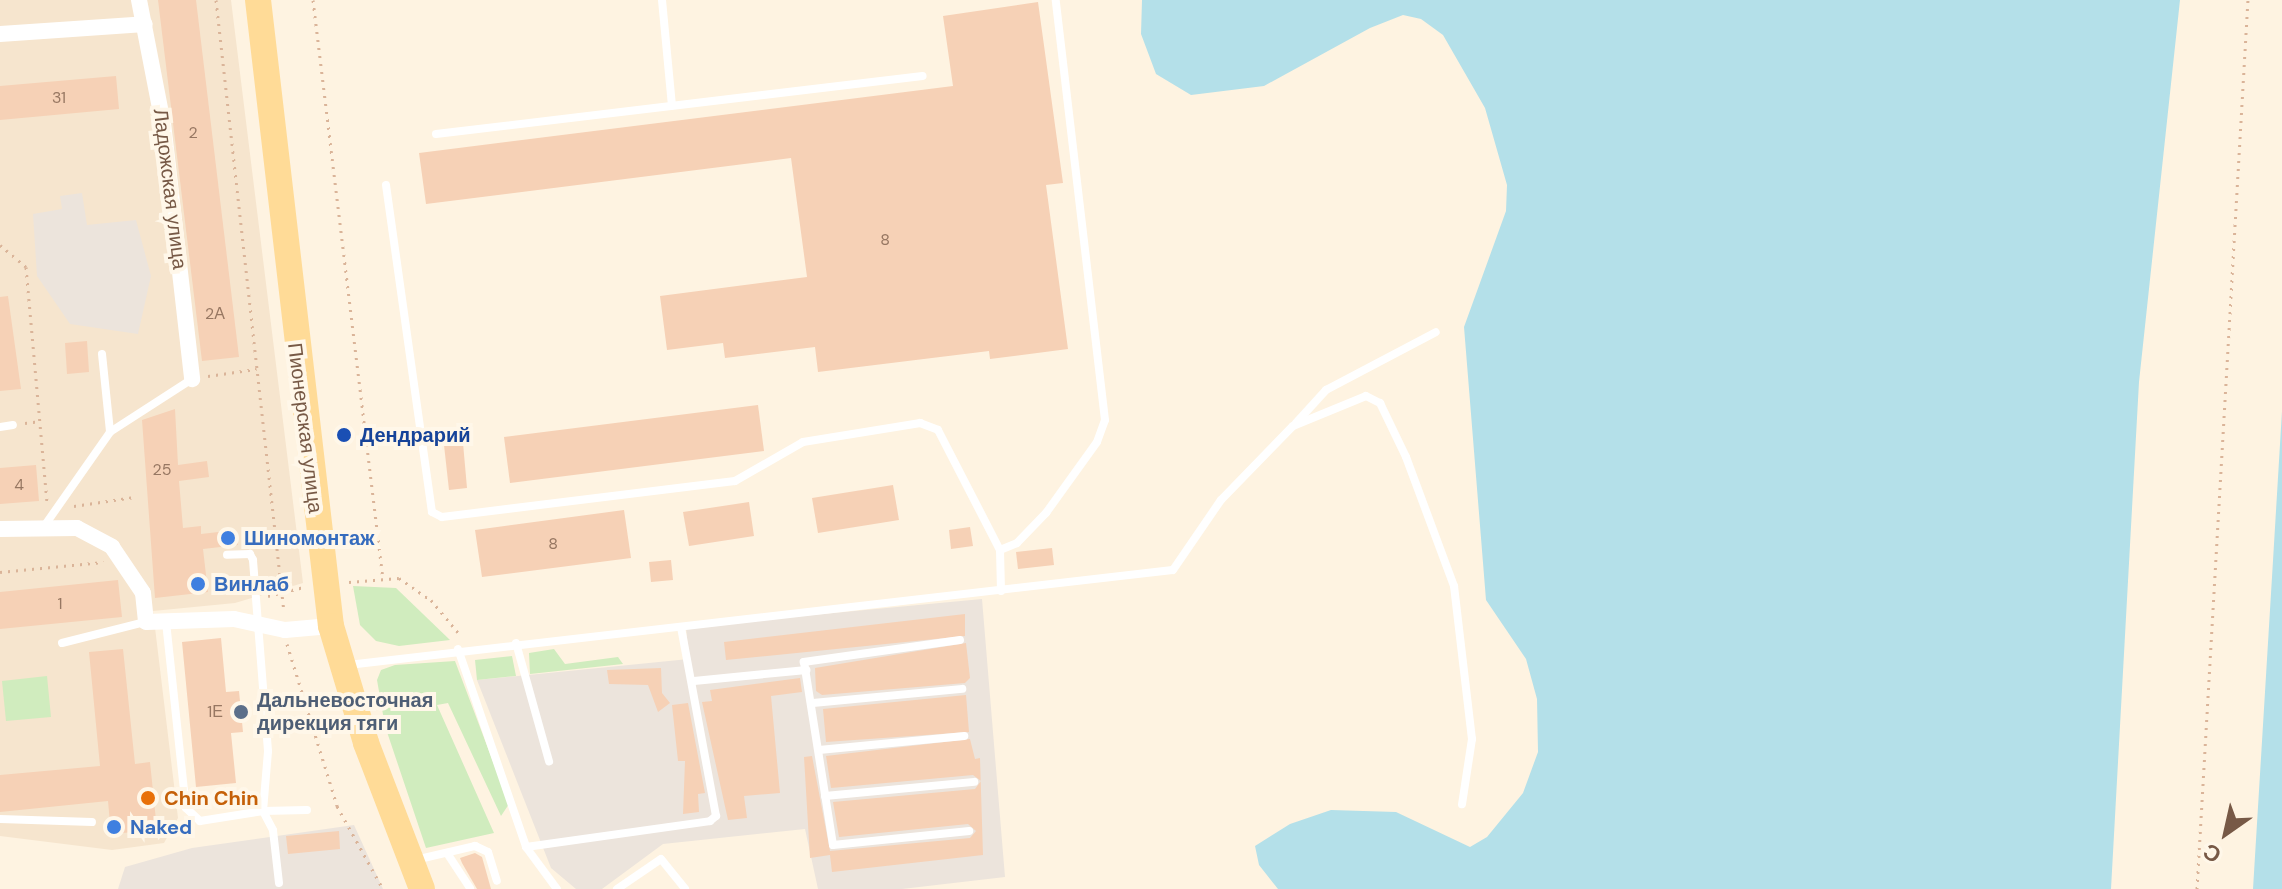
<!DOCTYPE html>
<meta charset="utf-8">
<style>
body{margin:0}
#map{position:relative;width:2282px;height:889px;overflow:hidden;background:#fef3e1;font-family:"DM Sans",sans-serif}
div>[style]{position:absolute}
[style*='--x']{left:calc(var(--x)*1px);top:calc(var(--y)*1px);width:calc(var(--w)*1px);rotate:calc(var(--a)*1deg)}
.residential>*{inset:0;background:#f6e5ce}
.industrial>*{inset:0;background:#ece4dc}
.green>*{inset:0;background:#d0ecbe}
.water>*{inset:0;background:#b4e0e9}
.building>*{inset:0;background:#f6d1b6}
.path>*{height:3px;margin-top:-1.5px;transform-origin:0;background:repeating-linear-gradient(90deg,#dab499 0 2px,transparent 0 8px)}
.lane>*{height:8px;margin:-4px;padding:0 4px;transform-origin:4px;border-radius:4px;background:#fff}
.street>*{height:16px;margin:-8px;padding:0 8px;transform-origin:8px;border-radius:8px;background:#fff}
.primary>*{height:26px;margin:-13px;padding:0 13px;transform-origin:13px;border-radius:13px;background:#ffdb97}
.dots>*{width:22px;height:22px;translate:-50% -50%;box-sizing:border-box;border:4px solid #fff7e9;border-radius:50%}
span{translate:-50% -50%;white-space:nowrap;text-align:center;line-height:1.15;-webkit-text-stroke:8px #fff7e9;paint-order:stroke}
.number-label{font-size:16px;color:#977762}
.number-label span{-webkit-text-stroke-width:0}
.street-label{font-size:20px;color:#775946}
.transit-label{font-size:20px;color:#164399;font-weight:700}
.left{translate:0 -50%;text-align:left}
.shop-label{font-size:20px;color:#366cbe;font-weight:700}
.service-label{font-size:20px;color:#4e5e75;font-weight:700}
.food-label{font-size:20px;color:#c56008;font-weight:700}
.north{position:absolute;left:2186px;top:793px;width:80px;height:80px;-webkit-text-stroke:6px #fff7e9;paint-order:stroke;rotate:214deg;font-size:22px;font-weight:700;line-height:32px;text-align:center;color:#775946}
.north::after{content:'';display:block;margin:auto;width:28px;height:36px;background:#775946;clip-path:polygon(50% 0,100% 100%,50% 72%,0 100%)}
</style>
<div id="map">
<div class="residential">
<div style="clip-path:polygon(0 0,231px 0,303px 583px,235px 603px,153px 611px,178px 818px,164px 843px,112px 850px,0 836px)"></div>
</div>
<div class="industrial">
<div style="clip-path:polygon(82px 193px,87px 225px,136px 220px,151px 276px,138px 334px,70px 324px,37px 276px,33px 214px,62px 209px,60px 196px)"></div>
<div style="clip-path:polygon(982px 599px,1005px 877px,902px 889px,818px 889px,805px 829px,663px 844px,602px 889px,576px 889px,551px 868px,477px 680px,689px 659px,686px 627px)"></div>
<div style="clip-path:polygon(354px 825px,383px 889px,118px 889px,125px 867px,192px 848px)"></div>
</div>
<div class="green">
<div style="clip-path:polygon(353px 586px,396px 588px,450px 640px,399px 646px,376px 641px,360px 625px)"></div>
<div style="clip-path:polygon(554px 649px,565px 664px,618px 657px,623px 664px,530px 674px,529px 653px)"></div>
<div style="clip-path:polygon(512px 656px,516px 676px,477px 680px,475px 660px)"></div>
<div style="clip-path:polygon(455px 661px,509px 804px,501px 816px,448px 703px,437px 705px,494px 833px,426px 848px,385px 726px,377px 680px,381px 670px,395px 665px)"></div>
<div style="clip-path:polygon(47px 676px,51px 717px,6px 721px,2px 681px)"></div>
</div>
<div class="water">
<div style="clip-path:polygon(1142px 0,2180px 0,2139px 382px,2111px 889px,1278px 889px,1259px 865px,1255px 846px,1290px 824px,1331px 810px,1396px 812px,1470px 847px,1487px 837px,1523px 793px,1538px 752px,1537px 699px,1526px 659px,1486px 600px,1464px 327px,1506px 211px,1507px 185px,1485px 108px,1443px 35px,1421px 19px,1403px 15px,1370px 28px,1264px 86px,1191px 95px,1156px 74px,1141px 34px)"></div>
<div style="clip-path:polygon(2282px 411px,2282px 889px,2253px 889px,2272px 577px)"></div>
</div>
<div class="building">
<div style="clip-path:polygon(158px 0,196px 0,239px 357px,202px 361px)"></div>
<div style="clip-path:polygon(1038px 2px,1063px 183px,1046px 185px,1068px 349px,990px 359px,989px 351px,818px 372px,815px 347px,725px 358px,723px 343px,667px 350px,660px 296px,807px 277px,791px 158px,426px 204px,419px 153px,953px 86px,943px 16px)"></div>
<div style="clip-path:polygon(116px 76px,119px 109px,0 120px,0 86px)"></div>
<div style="clip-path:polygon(8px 296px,21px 389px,0 391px,0 297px)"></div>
<div style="clip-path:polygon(87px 341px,89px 372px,67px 374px,65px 343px)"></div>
<div style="clip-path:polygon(758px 405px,764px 451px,510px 483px,504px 437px)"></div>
<div style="clip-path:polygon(175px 409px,178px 465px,207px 461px,209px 477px,179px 481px,183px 528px,201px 526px,201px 534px,236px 530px,238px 545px,203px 549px,208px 592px,155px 598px,142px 420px)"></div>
<div style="clip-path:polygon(463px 443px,467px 488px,449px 490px,444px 445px)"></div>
<div style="clip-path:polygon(36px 465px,39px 501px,0 504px,0 468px)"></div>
<div style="clip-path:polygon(893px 485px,899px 520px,818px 533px,812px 498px)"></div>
<div style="clip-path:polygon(749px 502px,754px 536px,689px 546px,683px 512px)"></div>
<div style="clip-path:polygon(624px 510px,631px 558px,482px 577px,475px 530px)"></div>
<div style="clip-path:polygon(970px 527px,973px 546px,951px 549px,949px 530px)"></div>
<div style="clip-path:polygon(1052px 548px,1054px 565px,1018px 569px,1016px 552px)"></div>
<div style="clip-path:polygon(671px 560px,673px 580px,651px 582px,649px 562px)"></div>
<div style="clip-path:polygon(118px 580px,122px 617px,0 629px,0 592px)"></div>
<div style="clip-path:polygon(965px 614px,965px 636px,726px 660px,724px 642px)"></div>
<div style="clip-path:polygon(221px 638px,226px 692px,239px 691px,243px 732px,231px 733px,236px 783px,196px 787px,182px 642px)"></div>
<div style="clip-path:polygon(966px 643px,970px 678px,965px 683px,822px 695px,816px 691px,815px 668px)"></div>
<div style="clip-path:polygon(123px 649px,135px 764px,150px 762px,157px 830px,111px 834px,108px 801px,0 812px,0 775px,100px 766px,89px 652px)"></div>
<div style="clip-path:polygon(661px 668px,662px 693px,670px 703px,658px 712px,648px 685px,609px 684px,607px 670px)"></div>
<div style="clip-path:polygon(800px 678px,802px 692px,771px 696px,780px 793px,744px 796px,747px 818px,728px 820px,702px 702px,712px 701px,710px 690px)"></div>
<div style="clip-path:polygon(966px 695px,969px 732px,826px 742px,823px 709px)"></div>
<div style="clip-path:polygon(688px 703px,705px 793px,698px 794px,699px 812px,683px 814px,685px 761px,678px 761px,672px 705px)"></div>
<div style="clip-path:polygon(970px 739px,975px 759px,980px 758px,983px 855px,832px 872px,830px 855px,810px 858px,804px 757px,812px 756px,830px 851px,970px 838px,976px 831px,968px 824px,839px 837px,833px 802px,975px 789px,981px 781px,973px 775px,831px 788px,826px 756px)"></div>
<div style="clip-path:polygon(339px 831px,340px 849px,288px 854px,286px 836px)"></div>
<div style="clip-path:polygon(475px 853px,482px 857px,491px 889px,477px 889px,462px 863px,460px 858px)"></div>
</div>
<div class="path">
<div style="--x:216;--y:0;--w:616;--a:83.66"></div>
<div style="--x:313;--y:0;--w:583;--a:83.11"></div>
<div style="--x:0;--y:245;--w:34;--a:40"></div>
<div style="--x:26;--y:267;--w:235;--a:84.9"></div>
<div style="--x:208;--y:376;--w:49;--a:-8.3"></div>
<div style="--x:25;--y:423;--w:16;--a:-7"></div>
<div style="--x:74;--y:506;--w:61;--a:-8.5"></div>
<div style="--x:0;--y:572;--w:104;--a:-5.5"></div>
<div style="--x:349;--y:582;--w:50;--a:-4.6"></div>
<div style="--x:399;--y:578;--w:39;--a:35"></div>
<div style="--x:431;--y:600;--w:47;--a:50.2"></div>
<div style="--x:268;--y:596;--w:37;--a:-14"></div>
<div style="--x:287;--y:644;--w:170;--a:72.8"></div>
<div style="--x:337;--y:806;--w:95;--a:61"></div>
<div style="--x:2197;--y:889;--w:890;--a:-86.72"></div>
</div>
<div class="lane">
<div style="--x:662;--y:0;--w:106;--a:84.6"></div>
<div style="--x:436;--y:134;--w:490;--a:-6.8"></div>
<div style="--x:386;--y:185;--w:330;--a:82"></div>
<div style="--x:432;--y:512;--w:11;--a:27"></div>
<div style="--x:442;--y:517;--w:295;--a:-7"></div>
<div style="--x:735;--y:481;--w:78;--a:-29.8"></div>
<div style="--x:803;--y:442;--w:119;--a:-9.2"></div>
<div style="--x:920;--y:423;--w:19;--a:21"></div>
<div style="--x:938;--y:430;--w:135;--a:62.7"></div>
<div style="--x:1000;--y:550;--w:41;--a:88.6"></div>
<div style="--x:102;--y:354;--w:78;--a:84.1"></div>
<div style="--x:110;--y:432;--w:98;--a:-32.9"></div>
<div style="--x:1296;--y:423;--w:45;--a:-47.7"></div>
<div style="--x:1326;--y:390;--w:124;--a:-27.8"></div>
<div style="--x:0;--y:427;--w:13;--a:-9"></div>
<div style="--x:45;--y:525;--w:113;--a:-55"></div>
<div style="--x:1000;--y:550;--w:18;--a:-22"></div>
<div style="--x:1017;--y:543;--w:42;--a:-46"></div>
<div style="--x:1046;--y:513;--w:87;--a:-54.3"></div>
<div style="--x:1097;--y:442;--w:23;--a:-70"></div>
<div style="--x:1105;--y:420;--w:423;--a:-96.7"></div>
<div style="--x:166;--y:622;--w:187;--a:83.9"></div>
<div style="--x:186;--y:808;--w:19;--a:43"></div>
<div style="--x:200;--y:821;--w:64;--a:-9"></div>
<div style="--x:263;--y:811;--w:60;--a:-85.2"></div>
<div style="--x:268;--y:751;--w:192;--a:-94.5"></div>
<div style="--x:253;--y:560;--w:7;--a:-117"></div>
<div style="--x:250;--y:554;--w:23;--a:178"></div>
<div style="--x:960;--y:640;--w:158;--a:172"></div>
<div style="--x:804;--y:662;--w:185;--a:81"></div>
<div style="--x:833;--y:845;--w:137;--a:-5.9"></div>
<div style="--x:62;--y:643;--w:86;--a:-14.2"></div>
<div style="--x:516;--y:643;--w:123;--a:74.4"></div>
<div style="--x:458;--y:649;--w:209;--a:71"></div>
<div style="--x:526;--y:847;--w:52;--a:53.6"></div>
<div style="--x:348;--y:665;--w:830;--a:-6.57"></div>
<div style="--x:1173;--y:570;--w:85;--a:-55.6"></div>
<div style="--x:1221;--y:500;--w:103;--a:-45.8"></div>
<div style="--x:1293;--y:426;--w:79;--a:-22.3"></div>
<div style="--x:1366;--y:396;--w:16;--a:27"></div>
<div style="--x:1380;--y:403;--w:60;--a:64.3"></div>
<div style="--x:1406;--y:457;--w:138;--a:69.6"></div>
<div style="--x:1454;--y:586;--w:154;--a:83.3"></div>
<div style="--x:1472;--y:739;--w:66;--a:98.7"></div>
<div style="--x:694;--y:681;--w:113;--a:-5.6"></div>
<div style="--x:813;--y:703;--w:150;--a:-5.4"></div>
<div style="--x:819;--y:750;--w:146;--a:-5.5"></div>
<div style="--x:825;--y:796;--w:150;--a:-5.4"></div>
<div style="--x:0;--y:819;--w:92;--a:1.9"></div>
<div style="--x:526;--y:847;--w:186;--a:-8"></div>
<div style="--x:710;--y:821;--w:8;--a:-40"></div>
<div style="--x:716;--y:816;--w:191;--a:-100.5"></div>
<div style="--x:447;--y:853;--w:42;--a:56.7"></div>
<div style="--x:415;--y:860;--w:62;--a:-13.1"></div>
<div style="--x:475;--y:846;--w:14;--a:25"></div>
<div style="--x:488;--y:852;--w:30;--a:73"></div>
<div style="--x:279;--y:883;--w:53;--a:-96.5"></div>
<div style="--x:273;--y:830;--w:21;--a:-118"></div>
<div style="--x:263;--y:811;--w:44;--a:-1.3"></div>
<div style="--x:617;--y:889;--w:53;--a:-34.3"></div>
<div style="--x:661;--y:859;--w:38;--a:51"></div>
</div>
<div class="street">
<div style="--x:139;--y:0;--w:125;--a:79"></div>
<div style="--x:163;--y:123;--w:258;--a:83.5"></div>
<div style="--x:0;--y:34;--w:145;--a:-3.9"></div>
<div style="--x:0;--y:529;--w:77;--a:-0.7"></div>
<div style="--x:77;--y:528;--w:40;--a:28"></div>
<div style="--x:112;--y:547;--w:55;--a:56"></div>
<div style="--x:143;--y:593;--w:29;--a:84"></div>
<div style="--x:146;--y:622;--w:88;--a:-2"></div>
<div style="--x:234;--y:619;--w:52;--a:12.2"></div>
<div style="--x:285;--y:630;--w:46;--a:-5"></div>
</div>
<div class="primary">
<div style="--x:258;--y:0;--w:630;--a:83.35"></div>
<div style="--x:331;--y:626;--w:122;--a:73.3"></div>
<div style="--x:366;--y:743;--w:156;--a:69"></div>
</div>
<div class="dots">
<div style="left:344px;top:435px;background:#1a4fb4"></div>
<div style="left:228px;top:538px;background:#3f7fe0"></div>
<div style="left:198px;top:584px;background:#3f7fe0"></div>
<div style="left:241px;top:712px;background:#5c6f8a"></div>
<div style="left:148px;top:798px;background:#e8710a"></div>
<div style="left:114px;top:827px;background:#3f7fe0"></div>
</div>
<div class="number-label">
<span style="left:59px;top:98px">31</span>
<span style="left:193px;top:133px">2</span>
<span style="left:885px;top:240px">8</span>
<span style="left:215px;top:314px">2А</span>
<span style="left:162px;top:470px">25</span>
<span style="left:19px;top:485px">4</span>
<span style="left:553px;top:544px">8</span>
<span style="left:60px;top:604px">1</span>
<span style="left:215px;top:712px">1Е</span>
</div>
<div class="street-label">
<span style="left:170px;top:189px;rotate:83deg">Ладожская улица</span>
<span style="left:305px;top:428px;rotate:83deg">Пионерская улица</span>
</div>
<div class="transit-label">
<span class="left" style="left:360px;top:435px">Дендрарий</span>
</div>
<div class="shop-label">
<span class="left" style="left:244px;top:538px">Шиномонтаж</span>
<span class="left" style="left:214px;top:584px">Винлаб</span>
<span class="left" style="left:130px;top:827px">Naked</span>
</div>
<div class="service-label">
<span class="left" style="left:257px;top:712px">Дальневосточная<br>дирекция тяги</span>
</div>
<div class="food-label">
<span class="left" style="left:164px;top:798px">Chin Chin</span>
</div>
<div class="north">С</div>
</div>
